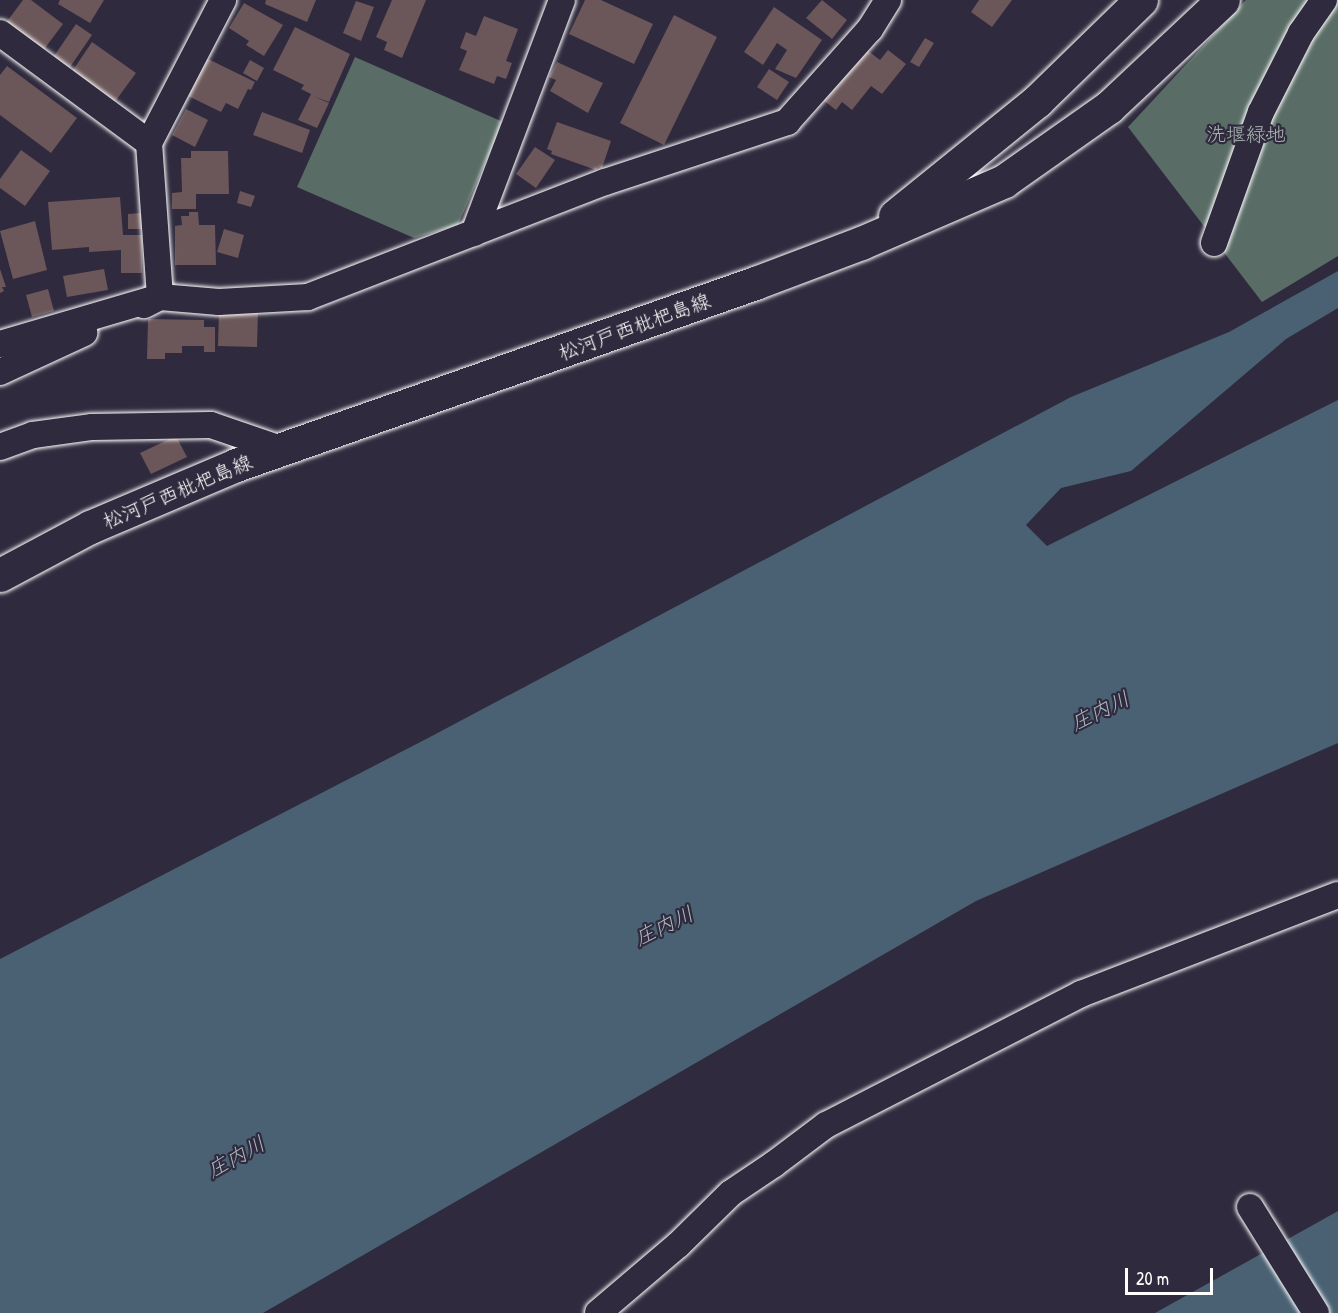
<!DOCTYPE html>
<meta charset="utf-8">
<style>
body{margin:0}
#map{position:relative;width:1338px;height:1313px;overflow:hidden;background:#2f2a3d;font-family:"Patrick Hand","Klee One",sans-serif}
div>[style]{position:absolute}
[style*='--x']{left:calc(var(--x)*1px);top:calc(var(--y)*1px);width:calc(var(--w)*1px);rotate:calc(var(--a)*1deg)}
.green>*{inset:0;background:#596c65}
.water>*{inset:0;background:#496173}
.building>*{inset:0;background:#6b5659}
.roads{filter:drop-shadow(0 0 2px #fff) drop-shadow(0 0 2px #fff)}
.street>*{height:26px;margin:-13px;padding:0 13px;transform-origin:13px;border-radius:13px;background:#2f2a3d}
.secondary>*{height:33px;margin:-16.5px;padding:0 16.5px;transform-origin:16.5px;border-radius:16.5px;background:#2f2a3d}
span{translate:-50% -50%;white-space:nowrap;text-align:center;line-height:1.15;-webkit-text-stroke:4.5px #2f2a3d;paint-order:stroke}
.park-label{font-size:20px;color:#acb6b2}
.street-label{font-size:20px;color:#fff}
.water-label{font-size:21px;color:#adb8c0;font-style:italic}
.scale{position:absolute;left:1125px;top:1268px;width:88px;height:27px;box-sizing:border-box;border:3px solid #fff;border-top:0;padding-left:8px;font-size:18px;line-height:21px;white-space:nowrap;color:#fff;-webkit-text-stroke:4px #2f2a3d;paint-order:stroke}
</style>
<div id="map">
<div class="green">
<div style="clip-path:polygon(1246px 0,1338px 0,1338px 256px,1262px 302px,1128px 127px)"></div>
<div style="clip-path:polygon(355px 57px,503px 122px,458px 225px,414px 238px,297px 187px)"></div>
</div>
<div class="water">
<div style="clip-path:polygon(1338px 271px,1338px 308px,1286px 339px,1131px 471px,1061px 488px,1026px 525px,1047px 546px,1338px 400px,1338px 743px,976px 901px,263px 1313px,0 1313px,0 959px,430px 737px,1071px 397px,1229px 332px)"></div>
<div style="clip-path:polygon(1338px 1211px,1338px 1313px,1155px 1313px)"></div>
</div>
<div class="building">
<div style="clip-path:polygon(23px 0,31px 0,63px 24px,42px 52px,5px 24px)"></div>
<div style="clip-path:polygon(60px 0,104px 0,90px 23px,58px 4px)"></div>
<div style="clip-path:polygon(266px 0,316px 0,307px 22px,265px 4px)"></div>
<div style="clip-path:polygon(392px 0,426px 0,402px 58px,384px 50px,387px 42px,376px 37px)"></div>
<div style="clip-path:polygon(585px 0,601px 0,653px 24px,634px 64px,569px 34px)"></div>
<div style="clip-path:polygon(822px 0,847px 20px,832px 39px,806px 18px)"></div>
<div style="clip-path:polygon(979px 0,1012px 0,992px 27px,971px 12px)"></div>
<div style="clip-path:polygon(356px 1px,374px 7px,361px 41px,343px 33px)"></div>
<div style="clip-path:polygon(244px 3px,283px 25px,264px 56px,246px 45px,249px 41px,229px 28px)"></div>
<div style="clip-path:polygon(774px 7px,822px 40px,796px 78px,775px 69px,787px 50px,777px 43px,763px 65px,744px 52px)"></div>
<div style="clip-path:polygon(674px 15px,717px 37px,664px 145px,620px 123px)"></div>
<div style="clip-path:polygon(484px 16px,518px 29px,506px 61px,512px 63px,506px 79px,497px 76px,494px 84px,459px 70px,467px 51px,460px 48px,466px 32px,476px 36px)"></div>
<div style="clip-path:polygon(76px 24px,92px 35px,68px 70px,52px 59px)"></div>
<div style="clip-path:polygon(295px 27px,350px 54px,329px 102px,313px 96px,329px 103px,317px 128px,298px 120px,311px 94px,301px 89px,304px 85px,273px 70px)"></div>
<div style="clip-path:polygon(925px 38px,934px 43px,919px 67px,910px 62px)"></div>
<div style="clip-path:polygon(92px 42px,136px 73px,114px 103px,71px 73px)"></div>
<div style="clip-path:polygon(863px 47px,880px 60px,888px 50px,906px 64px,882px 94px,871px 86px,852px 110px,842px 102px,836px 110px,823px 100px)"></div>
<div style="clip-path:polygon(202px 56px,255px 82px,251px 90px,248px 89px,238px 109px,226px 103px,221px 112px,184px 94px)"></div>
<div style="clip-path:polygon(250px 60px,264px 68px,257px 81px,243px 73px)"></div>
<div style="clip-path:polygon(557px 62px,603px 83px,588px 113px,550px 91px,556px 80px,549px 77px)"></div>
<div style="clip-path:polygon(7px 66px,77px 118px,51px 153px,0 115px,0 75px)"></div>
<div style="clip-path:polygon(769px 69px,789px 82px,777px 100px,757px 87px)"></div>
<div style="clip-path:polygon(186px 109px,208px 120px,195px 147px,172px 135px)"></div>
<div style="clip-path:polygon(262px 112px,310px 130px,302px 153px,253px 135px)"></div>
<div style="clip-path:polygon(557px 122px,611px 141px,602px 168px,598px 167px,596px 170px,551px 154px,552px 151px,547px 149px)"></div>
<div style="clip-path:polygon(535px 147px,555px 160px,536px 188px,516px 174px)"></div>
<div style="clip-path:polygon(21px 150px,50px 171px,25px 206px,0 188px,0 179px)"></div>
<div style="clip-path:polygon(191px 151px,228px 151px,229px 194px,196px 194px,196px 209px,172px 209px,172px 193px,182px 192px,181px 158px,191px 158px)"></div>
<div style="clip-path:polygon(240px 191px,255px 196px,251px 207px,237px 203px)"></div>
<div style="clip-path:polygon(120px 197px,123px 235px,142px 235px,142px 273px,121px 273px,121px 250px,89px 252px,89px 247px,52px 250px,48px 202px)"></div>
<div style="clip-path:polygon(189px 212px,198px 212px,199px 225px,215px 225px,216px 265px,175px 265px,175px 226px,182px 225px,181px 216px,189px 216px)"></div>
<div style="clip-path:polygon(141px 213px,142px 229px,128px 229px,128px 214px)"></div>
<div style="clip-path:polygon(35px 221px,47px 270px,13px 279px,0 231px)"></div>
<div style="clip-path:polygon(224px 229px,244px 235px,238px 258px,217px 252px)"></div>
<div style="clip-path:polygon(0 269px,6px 287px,2px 287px,4px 291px,0 293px)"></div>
<div style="clip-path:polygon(104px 269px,108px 290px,67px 297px,63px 276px)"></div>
<div style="clip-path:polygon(48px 289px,54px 311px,32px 317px,26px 295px)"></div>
<div style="clip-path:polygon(219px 310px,258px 311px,257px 347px,218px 346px)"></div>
<div style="clip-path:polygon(148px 319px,204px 320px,204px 327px,215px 327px,215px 352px,204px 352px,204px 346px,182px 346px,182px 353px,165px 353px,165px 359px,147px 359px)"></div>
<div style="clip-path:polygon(176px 436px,187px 457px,151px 474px,140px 453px)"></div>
</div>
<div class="roads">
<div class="street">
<div style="--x:0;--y:33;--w:185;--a:36.4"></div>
<div style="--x:149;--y:143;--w:154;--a:85.9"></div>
<div style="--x:160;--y:297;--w:18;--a:153"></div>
<div style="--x:149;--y:143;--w:161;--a:-62.6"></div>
<div style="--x:474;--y:233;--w:249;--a:-69.3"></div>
<div style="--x:1214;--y:243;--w:139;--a:-70.3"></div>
<div style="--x:1261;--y:112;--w:89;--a:-63.1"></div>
<div style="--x:1301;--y:33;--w:40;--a:-55.1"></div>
<div style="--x:0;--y:344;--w:167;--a:-16.4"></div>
<div style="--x:160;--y:297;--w:59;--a:4.8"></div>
<div style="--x:219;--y:302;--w:89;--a:-3.2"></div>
<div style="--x:308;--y:297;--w:318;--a:-21.2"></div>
<div style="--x:605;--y:182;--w:192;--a:-18.2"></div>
<div style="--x:787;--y:122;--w:125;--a:-48.3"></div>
<div style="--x:870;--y:29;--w:34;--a:-58"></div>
<div style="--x:0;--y:372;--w:93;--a:-24.9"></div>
<div style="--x:0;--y:447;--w:35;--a:-20"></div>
<div style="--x:33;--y:435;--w:60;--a:-7.7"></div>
<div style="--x:92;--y:427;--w:119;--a:-1"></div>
<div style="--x:211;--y:425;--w:74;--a:18.9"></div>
<div style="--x:1250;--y:1207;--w:125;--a:58.1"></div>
<div style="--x:598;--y:1313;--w:105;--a:-40.4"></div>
<div style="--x:678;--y:1245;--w:74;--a:-44.5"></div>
<div style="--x:731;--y:1193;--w:52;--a:-34"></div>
<div style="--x:774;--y:1164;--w:65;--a:-36.9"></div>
<div style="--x:826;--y:1125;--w:287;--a:-27.2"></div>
<div style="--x:1081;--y:994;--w:275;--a:-21.1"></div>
</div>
<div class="secondary">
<div style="--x:895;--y:216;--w:183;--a:-39"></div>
<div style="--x:1037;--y:101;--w:145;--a:-44.2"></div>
<div style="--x:0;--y:575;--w:102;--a:-28.1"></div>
<div style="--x:90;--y:527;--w:159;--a:-23"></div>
<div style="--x:236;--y:465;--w:550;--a:-19.32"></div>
<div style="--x:755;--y:283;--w:113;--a:-20.7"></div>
<div style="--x:861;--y:243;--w:156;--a:-23.4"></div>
<div style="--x:1004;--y:181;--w:128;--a:-35.2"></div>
<div style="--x:1109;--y:107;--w:156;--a:-43.2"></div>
</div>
</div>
<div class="park-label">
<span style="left:1246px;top:133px">洗堰緑地</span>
</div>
<div class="street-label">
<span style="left:634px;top:326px;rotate:-20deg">松河戸西枇杷島線</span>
<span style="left:177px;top:491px;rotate:-23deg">松河戸西枇杷島線</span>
</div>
<div class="water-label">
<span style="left:1100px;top:711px;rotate:-26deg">庄内川</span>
<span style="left:664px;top:926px;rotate:-26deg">庄内川</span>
<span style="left:236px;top:1157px;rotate:-29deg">庄内川</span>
</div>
<div class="scale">20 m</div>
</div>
